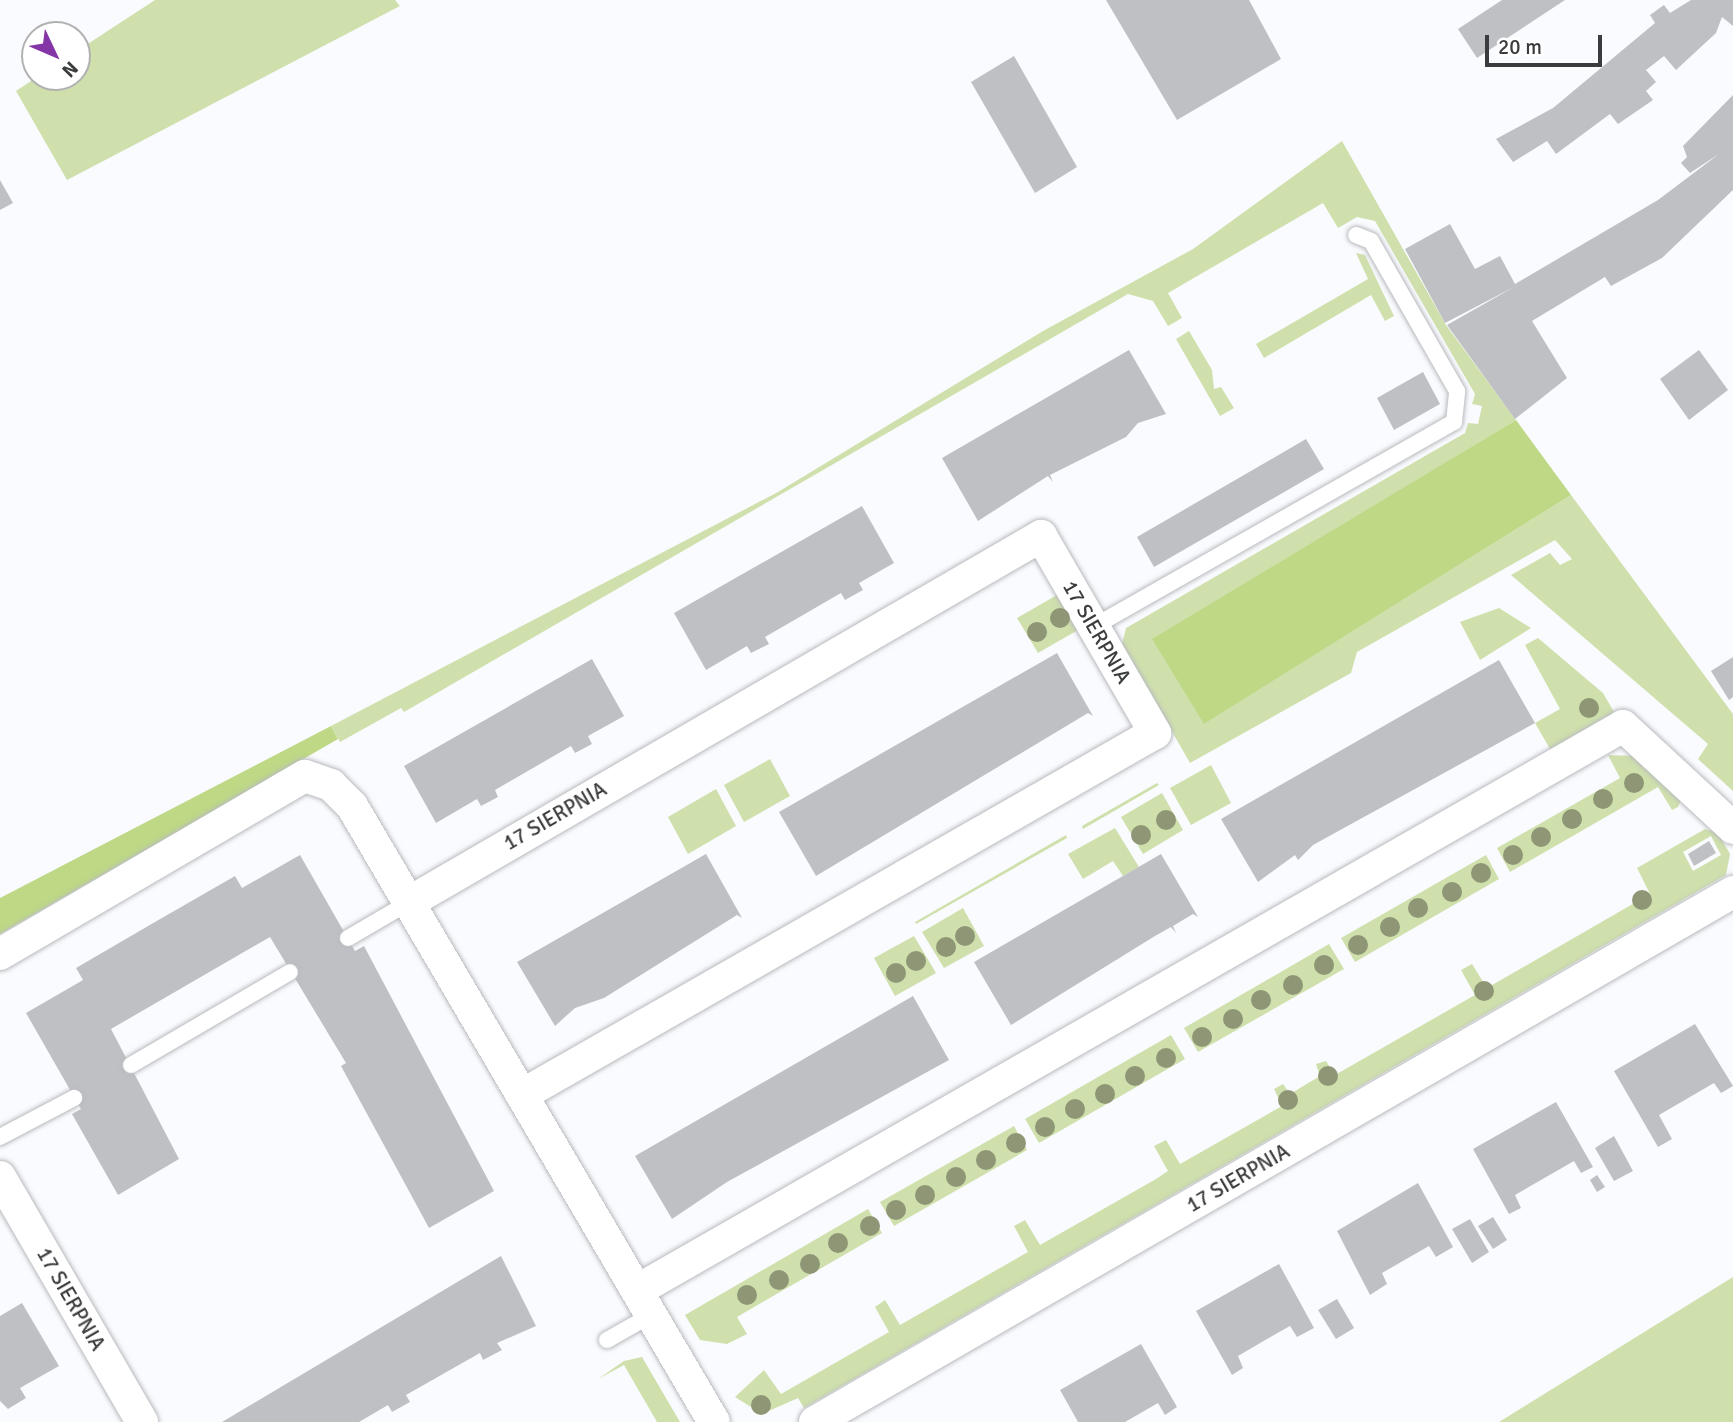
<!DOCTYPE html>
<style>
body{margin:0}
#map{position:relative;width:1733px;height:1422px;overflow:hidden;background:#fafbfe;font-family:Signika,sans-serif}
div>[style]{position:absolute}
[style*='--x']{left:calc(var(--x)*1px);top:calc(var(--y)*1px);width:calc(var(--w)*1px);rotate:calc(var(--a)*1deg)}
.green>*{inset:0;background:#cfe0ad}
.forest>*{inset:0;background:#bed886}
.building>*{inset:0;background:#bec0c4}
.roads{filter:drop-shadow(0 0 2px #b8babe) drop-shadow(0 0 2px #b8babe)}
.service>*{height:16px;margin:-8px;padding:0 8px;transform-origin:8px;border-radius:8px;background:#fff}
.minor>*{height:32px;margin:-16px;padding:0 16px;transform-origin:16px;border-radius:16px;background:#fff}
.trees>*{width:20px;height:20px;margin:-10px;border-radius:50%;background:#8e9676}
span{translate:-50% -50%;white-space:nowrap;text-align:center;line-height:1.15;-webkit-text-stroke:6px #fff;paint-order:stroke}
.street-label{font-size:21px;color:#3b3c3d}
.north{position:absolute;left:21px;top:21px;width:70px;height:70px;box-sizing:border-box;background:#fff;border:2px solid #b1b1b1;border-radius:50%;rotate:134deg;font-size:19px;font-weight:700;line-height:28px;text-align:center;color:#3b3c3d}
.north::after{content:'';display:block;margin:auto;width:24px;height:32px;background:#8435a6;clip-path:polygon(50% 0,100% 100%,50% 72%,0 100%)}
.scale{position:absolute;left:1485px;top:35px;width:117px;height:32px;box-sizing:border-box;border:4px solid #3b3c3d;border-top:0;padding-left:9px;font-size:21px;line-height:24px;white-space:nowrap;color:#3b3c3d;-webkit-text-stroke:5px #fff;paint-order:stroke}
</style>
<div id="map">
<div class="green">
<div style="clip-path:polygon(155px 0,395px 0,400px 6px,67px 180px,16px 91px,37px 77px,77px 77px,77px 51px)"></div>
<div style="clip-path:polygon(1342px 141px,1446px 325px,1516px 420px,1153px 640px,1205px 723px,1571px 495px,1733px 714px,1733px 791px,1698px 759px,1708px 744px,1511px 575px,1550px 553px,1560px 565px,1572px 559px,1555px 540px,1357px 652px,1351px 673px,1190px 763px,1122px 644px,1126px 628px,1465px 433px,1468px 423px,1478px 424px,1482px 406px,1472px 404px,1475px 394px,1375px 221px,1357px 217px,1338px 228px,1323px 203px,1168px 293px,1182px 318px,1168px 326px,1153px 301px,1128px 294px,404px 712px,401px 708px,340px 742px,331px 726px,778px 492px,1043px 331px,1193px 249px)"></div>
<div style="clip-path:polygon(1356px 253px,1365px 255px,1394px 316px,1385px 321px,1371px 295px,1264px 358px,1256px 344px,1368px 279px)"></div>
<div style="clip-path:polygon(1189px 331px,1212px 370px,1214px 389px,1221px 387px,1234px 408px,1220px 416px,1176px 339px)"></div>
<div style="clip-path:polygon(1057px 595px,1078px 630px,1038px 653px,1017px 618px)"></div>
<div style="clip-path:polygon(1499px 608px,1531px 628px,1480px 660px,1460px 622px)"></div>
<div style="clip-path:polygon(1538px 638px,1603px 693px,1614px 712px,1550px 749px,1535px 723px,1560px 709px,1525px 645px)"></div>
<div style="clip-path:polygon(1608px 755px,1635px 756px,1681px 800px,1678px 807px,1672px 810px,1658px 787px,1510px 872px,1497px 848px,1620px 778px)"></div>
<div style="clip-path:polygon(770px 759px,790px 796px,744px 822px,724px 785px)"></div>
<div style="clip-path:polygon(1211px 765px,1231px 803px,1191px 825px,1170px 788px)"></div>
<div style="clip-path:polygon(1157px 783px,1159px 785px,1083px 829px,1082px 826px)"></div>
<div style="clip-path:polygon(716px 789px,736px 826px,688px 854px,668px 817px)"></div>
<div style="clip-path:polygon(1162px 793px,1183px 830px,1143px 854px,1121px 817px)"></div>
<div style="clip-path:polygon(1115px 828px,1139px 867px,1123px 876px,1113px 861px,1083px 879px,1068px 854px)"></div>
<div style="clip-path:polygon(evenodd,1705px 829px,1718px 833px,1730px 854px,1726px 875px,804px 1408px,798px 1398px,762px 1414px,735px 1397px,764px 1370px,781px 1394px,889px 1332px,875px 1307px,885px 1300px,900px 1325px,1028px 1252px,1014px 1226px,1025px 1220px,1040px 1245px,1156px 1179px,1168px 1171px,1154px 1146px,1166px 1140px,1180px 1164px,1282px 1106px,1274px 1089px,1283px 1084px,1290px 1094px,1320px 1076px,1316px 1064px,1326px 1061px,1335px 1075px,1475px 995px,1461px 970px,1472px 964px,1487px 988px,1650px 894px,1637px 868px,1705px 829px,1711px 836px,1721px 855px,1693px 871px,1683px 852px,1711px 836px)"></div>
<div style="clip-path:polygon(1066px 835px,1067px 838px,916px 924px,915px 922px)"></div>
<div style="clip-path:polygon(1486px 855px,1499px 879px,1355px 962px,1341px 938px)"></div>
<div style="clip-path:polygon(963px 908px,984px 946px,944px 968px,922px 932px)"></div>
<div style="clip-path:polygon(914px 936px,936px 973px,895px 996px,874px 958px)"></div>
<div style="clip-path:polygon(1329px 944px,1344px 969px,1198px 1052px,1184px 1028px)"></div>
<div style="clip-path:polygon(1171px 1035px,1185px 1059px,1039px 1143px,1025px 1119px)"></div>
<div style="clip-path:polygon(1014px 1126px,1027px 1150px,894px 1226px,880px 1202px)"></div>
<div style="clip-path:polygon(868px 1209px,882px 1233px,737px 1317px,747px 1334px,727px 1344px,700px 1340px,685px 1315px)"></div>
<div style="clip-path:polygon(1733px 1277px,1733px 1422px,1499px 1422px)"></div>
<div style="clip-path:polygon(642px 1357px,680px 1422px,657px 1422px,624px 1365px,598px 1379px,624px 1361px)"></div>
</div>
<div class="forest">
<div style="clip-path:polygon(1516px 420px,1571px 495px,1204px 724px,1152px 639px)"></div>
<div style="clip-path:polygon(331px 726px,338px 739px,0 934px,0 898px)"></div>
</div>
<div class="building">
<div style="clip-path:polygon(1106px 0,1249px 0,1281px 59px,1177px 120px)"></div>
<div style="clip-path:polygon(1502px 0,1565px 0,1477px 58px,1458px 29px)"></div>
<div style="clip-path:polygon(1691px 0,1733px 0,1733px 26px,1722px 17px,1716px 33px,1676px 70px,1664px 56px,1646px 70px,1656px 82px,1646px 91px,1653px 100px,1618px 124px,1610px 114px,1556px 154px,1547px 141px,1513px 162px,1496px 139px,1553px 108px,1655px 23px,1650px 15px,1664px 5px,1670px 13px)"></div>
<div style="clip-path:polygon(1014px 56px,1077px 167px,1035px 193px,971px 82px)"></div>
<div style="clip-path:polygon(1733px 95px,1733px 190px,1662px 258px,1611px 286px,1605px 277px,1532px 321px,1567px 378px,1515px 419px,1447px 325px,1514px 287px,1445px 323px,1405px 249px,1450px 224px,1475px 269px,1500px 256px,1515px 284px,1658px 200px,1719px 154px,1690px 173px,1681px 163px,1687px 157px,1683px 146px)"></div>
<div style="clip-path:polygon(0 180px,13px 203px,0 210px)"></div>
<div style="clip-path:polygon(1129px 350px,1166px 414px,1138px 423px,1126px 437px,1050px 475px,1053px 482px,1048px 476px,978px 521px,942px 458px)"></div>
<div style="clip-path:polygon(1699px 350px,1728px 390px,1689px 420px,1660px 379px)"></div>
<div style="clip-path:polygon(1423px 372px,1440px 404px,1394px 430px,1377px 398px)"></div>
<div style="clip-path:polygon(1306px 439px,1324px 469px,1154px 567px,1137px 537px)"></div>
<div style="clip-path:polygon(862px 506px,894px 563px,859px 583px,863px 590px,845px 600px,841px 593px,765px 637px,769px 644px,751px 653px,747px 646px,706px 670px,674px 613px)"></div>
<div style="clip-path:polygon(1057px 653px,1093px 716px,1088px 713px,816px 876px,779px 812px)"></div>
<div style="clip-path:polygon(1733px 657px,1733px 697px,1729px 700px,1711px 671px)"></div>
<div style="clip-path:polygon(592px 659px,624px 716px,588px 736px,592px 744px,575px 753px,571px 746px,495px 790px,498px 797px,481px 806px,477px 799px,436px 823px,404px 766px)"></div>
<div style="clip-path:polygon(1499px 660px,1535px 723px,1313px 845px,1298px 860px,1295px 855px,1258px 882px,1221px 819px)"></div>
<div style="clip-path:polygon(1709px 841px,1716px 853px,1694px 866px,1688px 854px)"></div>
<div style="clip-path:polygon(706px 854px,742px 918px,737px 915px,604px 998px,575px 1008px,555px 1026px,517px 962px)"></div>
<div style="clip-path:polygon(1161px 854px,1198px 917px,1193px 914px,1173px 926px,1176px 933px,1171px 927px,1155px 936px,1011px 1025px,974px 962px)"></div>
<div style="clip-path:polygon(300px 855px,355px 951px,364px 946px,494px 1191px,429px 1228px,341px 1066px,346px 1063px,270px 937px,111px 1029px,179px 1159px,118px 1195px,72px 1114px,81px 1109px,26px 1013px,83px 980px,76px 968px,155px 922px,235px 876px,242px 888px)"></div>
<div style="clip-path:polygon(913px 996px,949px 1060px,727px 1182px,672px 1219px,635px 1156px)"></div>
<div style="clip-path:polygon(1695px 1024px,1733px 1086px,1721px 1093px,1714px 1083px,1659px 1115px,1672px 1139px,1658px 1147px,1614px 1071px)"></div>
<div style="clip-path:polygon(1556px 1102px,1593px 1167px,1581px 1173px,1574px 1161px,1515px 1195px,1521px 1208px,1509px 1214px,1473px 1149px)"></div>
<div style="clip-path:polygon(1614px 1136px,1633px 1171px,1614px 1181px,1595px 1148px)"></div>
<div style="clip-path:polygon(1597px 1175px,1605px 1187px,1597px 1192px,1590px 1180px)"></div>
<div style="clip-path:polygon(1418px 1183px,1453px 1247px,1436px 1257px,1429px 1246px,1382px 1273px,1387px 1284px,1370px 1295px,1337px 1231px)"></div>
<div style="clip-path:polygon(1493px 1217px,1507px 1240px,1493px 1249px,1478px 1226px)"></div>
<div style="clip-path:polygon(1470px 1219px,1489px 1252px,1472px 1263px,1452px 1229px)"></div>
<div style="clip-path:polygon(501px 1256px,536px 1326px,497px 1343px,502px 1350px,483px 1360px,480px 1353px,406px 1395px,410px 1402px,392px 1412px,388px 1405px,359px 1422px,222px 1422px)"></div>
<div style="clip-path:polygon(1279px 1264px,1314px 1328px,1297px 1337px,1290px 1326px,1267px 1339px,1238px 1356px,1243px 1368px,1232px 1375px,1196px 1311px)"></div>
<div style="clip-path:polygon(1337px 1299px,1354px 1328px,1336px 1339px,1318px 1310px)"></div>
<div style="clip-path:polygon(22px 1303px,59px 1366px,20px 1388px,26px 1398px,8px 1409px,0 1401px,0 1316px)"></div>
<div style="clip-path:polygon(1141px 1344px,1177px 1407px,1165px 1415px,1158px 1403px,1125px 1422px,1078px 1422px,1060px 1390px)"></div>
</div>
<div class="roads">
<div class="service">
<div style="--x:1093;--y:627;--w:415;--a:-29.6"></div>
<div style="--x:1454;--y:422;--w:31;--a:-84"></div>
<div style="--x:1457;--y:391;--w:173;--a:-119.8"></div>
<div style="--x:1371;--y:241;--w:16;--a:-158"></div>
<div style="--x:348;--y:938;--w:69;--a:-30.3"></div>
<div style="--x:131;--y:1065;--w:184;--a:-30.3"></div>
<div style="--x:0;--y:1137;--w:84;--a:-27.8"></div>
<div style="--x:607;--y:1340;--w:51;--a:-29.6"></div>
</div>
<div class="minor">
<div style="--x:408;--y:903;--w:732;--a:-30.1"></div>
<div style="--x:1041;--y:536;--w:228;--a:59.9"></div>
<div style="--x:1155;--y:733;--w:727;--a:150.23"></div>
<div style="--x:0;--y:954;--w:353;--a:-30.3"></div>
<div style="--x:305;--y:776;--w:28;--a:19"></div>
<div style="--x:331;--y:785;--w:30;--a:45"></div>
<div style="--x:352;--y:806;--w:714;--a:59.56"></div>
<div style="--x:0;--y:1177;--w:283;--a:59.9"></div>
<div style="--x:638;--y:1290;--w:1135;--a:-29.79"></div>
<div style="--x:1623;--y:726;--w:150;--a:42.8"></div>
<div style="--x:815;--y:1422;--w:1060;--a:-30"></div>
</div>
</div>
<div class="trees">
<div style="left:1060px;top:618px"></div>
<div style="left:1037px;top:632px"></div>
<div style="left:1589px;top:708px"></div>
<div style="left:1634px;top:783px"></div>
<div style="left:1603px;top:799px"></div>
<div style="left:1572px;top:819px"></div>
<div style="left:1166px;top:820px"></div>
<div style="left:1141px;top:835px"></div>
<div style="left:1541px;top:837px"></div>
<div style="left:1513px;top:855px"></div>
<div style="left:1481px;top:873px"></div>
<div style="left:1452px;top:892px"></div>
<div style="left:1642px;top:900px"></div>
<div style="left:1418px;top:908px"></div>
<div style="left:1390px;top:927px"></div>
<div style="left:965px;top:936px"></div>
<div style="left:1358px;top:945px"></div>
<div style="left:946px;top:947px"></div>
<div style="left:916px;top:961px"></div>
<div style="left:1324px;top:965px"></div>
<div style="left:896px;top:973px"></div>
<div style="left:1293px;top:985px"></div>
<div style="left:1484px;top:991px"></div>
<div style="left:1261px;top:1000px"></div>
<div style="left:1233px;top:1019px"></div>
<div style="left:1202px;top:1037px"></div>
<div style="left:1166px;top:1058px"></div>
<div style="left:1135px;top:1076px"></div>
<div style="left:1328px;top:1076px"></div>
<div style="left:1105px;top:1094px"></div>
<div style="left:1288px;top:1100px"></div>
<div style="left:1075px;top:1109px"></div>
<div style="left:1045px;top:1127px"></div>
<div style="left:1016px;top:1143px"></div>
<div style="left:986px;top:1160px"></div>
<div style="left:956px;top:1177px"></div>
<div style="left:925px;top:1195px"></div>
<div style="left:896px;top:1210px"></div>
<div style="left:870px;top:1226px"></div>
<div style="left:838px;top:1243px"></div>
<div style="left:810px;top:1264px"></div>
<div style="left:779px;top:1280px"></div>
<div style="left:747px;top:1295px"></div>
<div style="left:761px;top:1405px"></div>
</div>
<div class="street-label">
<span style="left:1097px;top:632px;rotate:60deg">17 SIERPNIA</span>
<span style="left:555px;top:816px;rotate:-30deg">17 SIERPNIA</span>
<span style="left:1238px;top:1178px;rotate:-30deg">17 SIERPNIA</span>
<span style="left:71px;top:1299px;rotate:60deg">17 SIERPNIA</span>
</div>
<div class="north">N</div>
<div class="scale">20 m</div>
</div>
